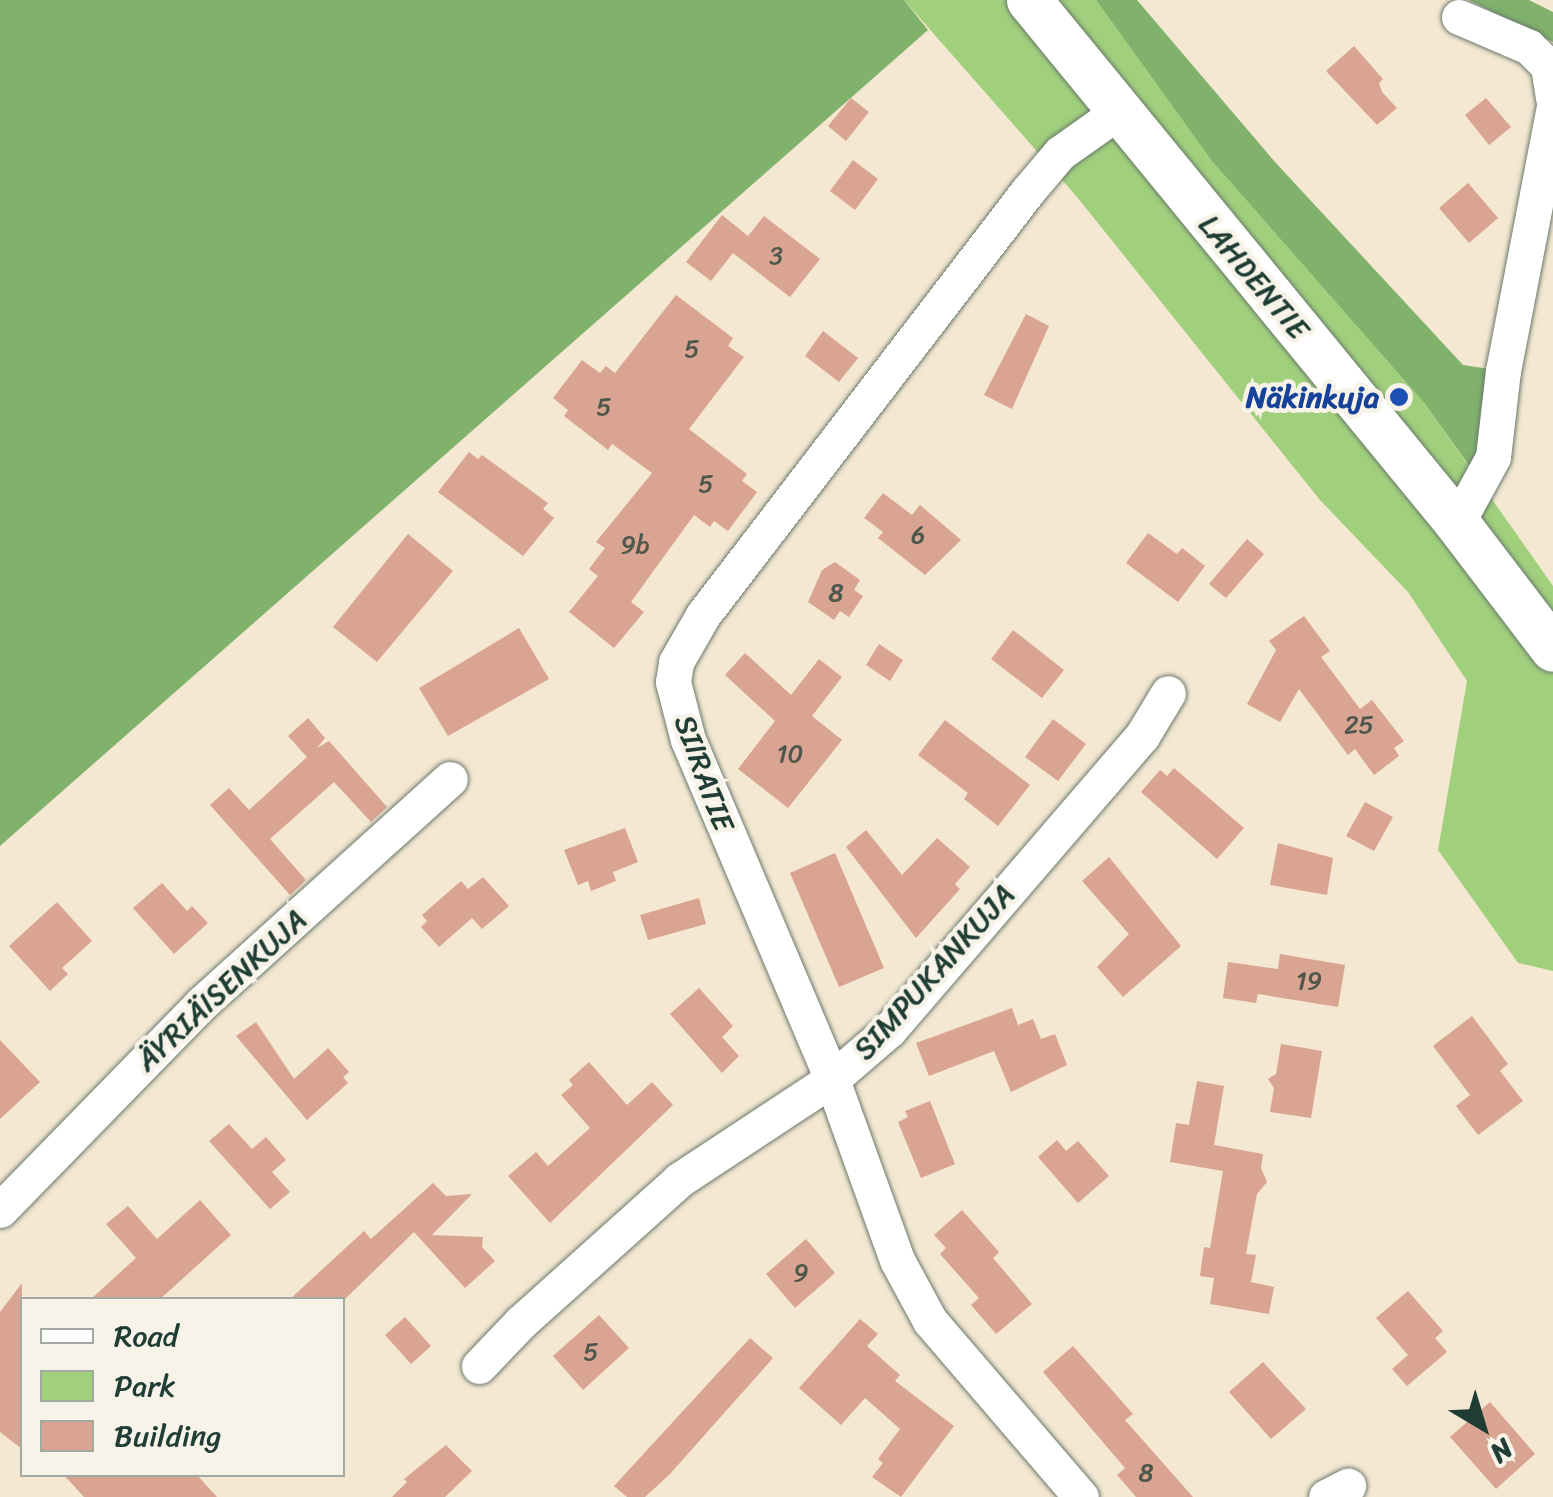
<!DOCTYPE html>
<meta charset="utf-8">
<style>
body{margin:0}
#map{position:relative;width:1553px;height:1497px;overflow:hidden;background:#f4e8d2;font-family:Sriracha,sans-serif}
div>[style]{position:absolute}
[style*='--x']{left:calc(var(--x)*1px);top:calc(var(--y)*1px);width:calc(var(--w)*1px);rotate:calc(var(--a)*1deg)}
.green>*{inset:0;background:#a1d07d}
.forest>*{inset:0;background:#80b26c}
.building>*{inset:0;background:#d9a491}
.roads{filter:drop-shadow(0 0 2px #6a796b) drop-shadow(0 0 2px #6a796b)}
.minor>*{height:35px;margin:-17.5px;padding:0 17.5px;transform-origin:17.5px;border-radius:17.5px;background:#fff}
.major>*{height:45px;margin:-22.5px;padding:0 22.5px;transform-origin:22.5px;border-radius:22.5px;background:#fff}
.dots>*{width:28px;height:28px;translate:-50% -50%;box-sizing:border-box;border:5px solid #f7f3e8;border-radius:50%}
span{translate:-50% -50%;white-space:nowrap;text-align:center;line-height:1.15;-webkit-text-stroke:9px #f7f3e8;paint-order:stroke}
.number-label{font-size:25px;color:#4e574b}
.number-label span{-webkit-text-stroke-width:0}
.street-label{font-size:30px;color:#1f3d34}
.transit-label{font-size:30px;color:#164399;font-weight:700}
.right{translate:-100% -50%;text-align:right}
.legend{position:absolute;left:20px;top:1297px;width:325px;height:180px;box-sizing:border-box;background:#f7f3e8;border:2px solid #a1aaa0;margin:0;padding:12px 18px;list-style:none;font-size:30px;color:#1f3d34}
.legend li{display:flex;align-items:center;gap:20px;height:50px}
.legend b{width:50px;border:2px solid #a1aaa0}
.north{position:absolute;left:1433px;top:1377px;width:100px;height:100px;-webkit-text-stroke:8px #f7f3e8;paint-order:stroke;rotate:142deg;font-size:28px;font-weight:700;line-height:40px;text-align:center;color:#1f3d34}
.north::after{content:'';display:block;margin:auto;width:35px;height:45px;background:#1f3d34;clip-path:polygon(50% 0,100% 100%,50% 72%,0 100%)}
</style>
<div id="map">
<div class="green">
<div style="clip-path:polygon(904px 0,1096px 0,1211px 160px,1425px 404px,1553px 586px,1553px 971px,1518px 963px,1438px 850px,1467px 681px,1408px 592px,1320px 500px,1077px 197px)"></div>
</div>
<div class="forest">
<div style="clip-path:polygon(0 0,904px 0,928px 30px,0 846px)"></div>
<div style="clip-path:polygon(1096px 0,1137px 0,1275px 162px,1463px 365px,1503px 371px,1480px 481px,1425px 404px,1211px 160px)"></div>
<div style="clip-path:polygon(1469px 0,1529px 0,1553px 12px,1553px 42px)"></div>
</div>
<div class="building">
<div style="clip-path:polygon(1354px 46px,1383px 79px,1379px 83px,1382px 92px,1397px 108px,1377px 125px,1326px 71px)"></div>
<div style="clip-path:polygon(851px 98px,869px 112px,846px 141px,828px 126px)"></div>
<div style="clip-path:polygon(1486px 98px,1511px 127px,1489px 145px,1465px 115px)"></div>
<div style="clip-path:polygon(853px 160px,878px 179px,855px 210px,830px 191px)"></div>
<div style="clip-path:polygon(1468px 183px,1498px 218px,1469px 243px,1439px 208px)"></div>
<div style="clip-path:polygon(722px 215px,748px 236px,764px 216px,820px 259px,790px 297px,733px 253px,711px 281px,686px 262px)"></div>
<div style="clip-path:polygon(676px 295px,733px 338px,728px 346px,744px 357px,689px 429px,747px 474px,742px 481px,757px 492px,728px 531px,714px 521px,710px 527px,694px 515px,631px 602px,644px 612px,614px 648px,569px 612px,598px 576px,589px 569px,605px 548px,596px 542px,652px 473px,612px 444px,608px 450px,564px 416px,568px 410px,553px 398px,582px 360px,600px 373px,606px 366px,615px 373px)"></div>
<div style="clip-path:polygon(1026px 314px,1049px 326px,1012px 409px,984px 395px)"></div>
<div style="clip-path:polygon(823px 331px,858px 358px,839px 382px,805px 356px)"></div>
<div style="clip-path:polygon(469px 452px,478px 459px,482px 455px,548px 503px,543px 509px,554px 518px,523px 556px,438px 492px)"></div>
<div style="clip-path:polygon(883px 493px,912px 515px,920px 505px,961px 540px,925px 575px,878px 538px,883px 532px,864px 518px)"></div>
<div style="clip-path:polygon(1148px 533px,1177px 554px,1182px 548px,1205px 566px,1178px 602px,1126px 563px)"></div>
<div style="clip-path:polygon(408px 534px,453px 571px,377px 662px,333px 627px)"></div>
<div style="clip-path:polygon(1247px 539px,1264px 554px,1226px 598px,1209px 584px)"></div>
<div style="clip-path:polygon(835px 562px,860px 580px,854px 590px,863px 596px,849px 617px,840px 611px,834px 620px,808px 602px,822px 570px)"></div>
<div style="clip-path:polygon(1304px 616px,1330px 651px,1321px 657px,1360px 709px,1372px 700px,1404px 741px,1394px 748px,1399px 756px,1374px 775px,1355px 749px,1348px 755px,1299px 689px,1280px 722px,1247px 704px,1276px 650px,1269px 641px)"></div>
<div style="clip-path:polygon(519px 628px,549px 679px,448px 736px,419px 688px)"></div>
<div style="clip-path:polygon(1013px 630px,1064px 670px,1042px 698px,991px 659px)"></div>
<div style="clip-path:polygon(879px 644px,903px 660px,890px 681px,866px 665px)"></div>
<div style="clip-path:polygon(745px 653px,791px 695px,819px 659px,842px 677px,812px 716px,842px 740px,788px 808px,738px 769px,775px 721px,725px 675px)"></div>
<div style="clip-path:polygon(308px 718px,325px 738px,317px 748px,329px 741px,387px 807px,371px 822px,334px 782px,270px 839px,306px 880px,290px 895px,210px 805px,229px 788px,249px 810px,307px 757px,288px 736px)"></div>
<div style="clip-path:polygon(1053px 719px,1086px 744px,1058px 781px,1025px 757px)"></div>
<div style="clip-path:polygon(945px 720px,1030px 785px,998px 826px,964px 799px,968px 793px,918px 755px)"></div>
<div style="clip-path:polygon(1174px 768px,1244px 828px,1217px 859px,1141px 792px,1160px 770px,1167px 776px)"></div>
<div style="clip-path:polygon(1365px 802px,1393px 817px,1374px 851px,1346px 836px)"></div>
<div style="clip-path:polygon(625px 828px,638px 862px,613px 872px,616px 881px,591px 891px,588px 881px,578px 885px,564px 850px)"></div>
<div style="clip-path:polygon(866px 830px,902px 875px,937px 838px,970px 867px,955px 884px,960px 889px,916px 938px,846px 847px)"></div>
<div style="clip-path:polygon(1278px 843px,1333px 858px,1327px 895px,1270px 885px)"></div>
<div style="clip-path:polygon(835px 853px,884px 968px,839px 987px,790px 873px)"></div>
<div style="clip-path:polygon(1109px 857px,1181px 946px,1123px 997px,1097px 967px,1129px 934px,1082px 881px)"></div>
<div style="clip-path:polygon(483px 877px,509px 906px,482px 929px,472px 918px,439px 947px,421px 927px,427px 921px,422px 915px,461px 881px,468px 889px)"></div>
<div style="clip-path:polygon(162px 883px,187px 911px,192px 906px,208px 923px,174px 954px,133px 908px)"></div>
<div style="clip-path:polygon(699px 898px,706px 924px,648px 940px,640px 915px)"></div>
<div style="clip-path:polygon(57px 902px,92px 941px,62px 968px,68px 974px,50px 991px,9px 946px)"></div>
<div style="clip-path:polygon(1280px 954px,1345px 965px,1338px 1007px,1258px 994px,1256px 1003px,1223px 998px,1228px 962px,1278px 969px)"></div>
<div style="clip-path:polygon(699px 988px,733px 1026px,722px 1037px,739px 1056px,722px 1073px,670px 1014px)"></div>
<div style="clip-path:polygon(1012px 1008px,1018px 1025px,1033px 1019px,1041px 1039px,1055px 1034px,1067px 1065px,1011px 1092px,994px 1051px,929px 1076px,916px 1043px)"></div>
<div style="clip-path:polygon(1472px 1016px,1508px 1064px,1500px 1071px,1523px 1101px,1478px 1135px,1456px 1106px,1470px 1095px,1433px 1046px)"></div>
<div style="clip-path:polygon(256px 1022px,294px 1079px,328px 1048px,349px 1072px,343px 1077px,348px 1083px,307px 1120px,236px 1036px)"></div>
<div style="clip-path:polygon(0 1040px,40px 1082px,0 1119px)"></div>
<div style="clip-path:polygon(1281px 1044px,1322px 1051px,1311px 1118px,1270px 1112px,1274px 1088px,1268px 1079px,1276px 1074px)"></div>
<div style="clip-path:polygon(589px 1062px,627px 1105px,652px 1082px,673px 1105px,550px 1223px,508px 1176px,536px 1152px,548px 1166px,590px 1128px,561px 1095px,573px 1085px,569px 1080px)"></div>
<div style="clip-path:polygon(1197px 1081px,1224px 1086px,1214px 1145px,1263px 1154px,1261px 1168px,1267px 1182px,1257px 1194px,1246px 1254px,1256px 1255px,1251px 1282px,1274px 1287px,1269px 1314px,1210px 1304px,1214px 1278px,1200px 1276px,1204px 1247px,1210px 1248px,1223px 1171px,1170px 1162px,1176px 1123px,1189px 1125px)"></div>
<div style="clip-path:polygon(930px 1101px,955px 1164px,921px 1178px,898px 1122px,908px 1117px,905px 1111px)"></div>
<div style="clip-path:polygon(229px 1124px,252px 1149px,266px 1137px,286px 1160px,272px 1172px,290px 1192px,270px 1209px,209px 1141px)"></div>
<div style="clip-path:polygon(1057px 1140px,1066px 1151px,1078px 1141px,1109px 1176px,1078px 1203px,1038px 1157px)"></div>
<div style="clip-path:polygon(433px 1183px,446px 1196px,472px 1194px,432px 1235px,483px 1237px,482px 1247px,495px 1261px,465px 1288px,414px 1232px,344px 1300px,289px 1300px,364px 1231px,371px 1239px)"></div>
<div style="clip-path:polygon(200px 1200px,231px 1235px,159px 1300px,90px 1300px,136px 1258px,106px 1224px,128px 1206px,157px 1239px)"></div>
<div style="clip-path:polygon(962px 1210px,999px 1252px,993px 1258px,1032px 1304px,996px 1334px,971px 1305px,979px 1298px,940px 1254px,946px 1248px,934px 1235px)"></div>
<div style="clip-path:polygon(806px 1239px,835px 1273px,795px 1308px,766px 1274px)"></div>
<div style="clip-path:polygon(22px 1283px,22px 1449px,0 1432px,0 1312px)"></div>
<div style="clip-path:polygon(1408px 1291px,1443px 1331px,1435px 1338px,1447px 1352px,1407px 1386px,1392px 1369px,1408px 1355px,1376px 1318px)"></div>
<div style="clip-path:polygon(599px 1315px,629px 1348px,583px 1390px,553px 1356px)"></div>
<div style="clip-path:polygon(405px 1317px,431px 1346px,411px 1364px,385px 1335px)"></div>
<div style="clip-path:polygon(860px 1319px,878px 1334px,867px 1346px,900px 1375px,895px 1381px,954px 1426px,901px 1497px,872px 1477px,883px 1463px,878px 1459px,900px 1429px,865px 1398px,841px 1425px,799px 1388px)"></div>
<div style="clip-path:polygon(750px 1338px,773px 1358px,669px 1475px,645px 1497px,627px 1497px,614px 1486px)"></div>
<div style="clip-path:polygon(1073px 1346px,1133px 1414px,1125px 1420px,1193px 1497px,1136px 1497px,1117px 1475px,1125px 1468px,1043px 1372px)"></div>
<div style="clip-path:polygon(1263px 1362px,1306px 1409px,1271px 1439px,1229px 1392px)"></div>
<div style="clip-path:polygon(1490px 1402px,1535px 1454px,1496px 1489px,1450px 1437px)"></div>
<div style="clip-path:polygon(446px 1445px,472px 1471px,445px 1497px,392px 1497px,407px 1482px,404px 1479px)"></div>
<div style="clip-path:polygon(63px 1474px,196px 1474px,217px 1497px,84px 1497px)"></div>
</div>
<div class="roads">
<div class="minor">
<div style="--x:1459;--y:17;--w:76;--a:23.2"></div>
<div style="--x:1529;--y:47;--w:27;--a:45"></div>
<div style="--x:1548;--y:66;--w:33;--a:81"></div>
<div style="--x:1457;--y:523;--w:75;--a:-61.4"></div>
<div style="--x:1493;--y:457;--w:87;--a:-83.4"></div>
<div style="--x:1503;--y:371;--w:265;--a:-79.1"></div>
<div style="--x:0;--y:1210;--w:289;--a:-45.7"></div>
<div style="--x:202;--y:1003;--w:334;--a:-42.1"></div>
<div style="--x:479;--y:1366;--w:61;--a:-46.3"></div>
<div style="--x:521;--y:1322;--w:212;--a:-41.9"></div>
<div style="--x:679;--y:1180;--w:183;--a:-33.4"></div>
<div style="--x:832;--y:1079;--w:75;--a:-40.7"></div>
<div style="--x:889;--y:1030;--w:388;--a:-49.3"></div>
<div style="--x:1142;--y:736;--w:50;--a:-58.8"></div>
<div style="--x:1081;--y:1497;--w:232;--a:-130.6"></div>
<div style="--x:930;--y:1321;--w:69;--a:-118.4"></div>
<div style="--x:897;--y:1260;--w:192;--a:-109.8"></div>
<div style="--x:832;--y:1079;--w:368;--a:-113"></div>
<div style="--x:688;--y:740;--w:60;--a:-104.5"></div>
<div style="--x:673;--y:682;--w:20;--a:-81"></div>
<div style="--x:676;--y:662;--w:54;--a:-60.1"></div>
<div style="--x:703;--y:615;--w:533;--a:-52.55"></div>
<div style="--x:1027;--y:192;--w:51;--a:-49.8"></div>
<div style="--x:1060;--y:153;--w:71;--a:-35.3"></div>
<div style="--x:1326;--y:1497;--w:25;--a:-27"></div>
</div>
<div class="major">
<div style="--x:1029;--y:0;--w:676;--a:50.7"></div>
<div style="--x:1457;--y:523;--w:158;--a:52.7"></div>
</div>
</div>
<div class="dots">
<div style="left:1399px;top:397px;background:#1a4fb4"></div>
</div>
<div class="number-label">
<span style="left:776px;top:256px">3</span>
<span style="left:692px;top:349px">5</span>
<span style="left:604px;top:407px">5</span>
<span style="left:706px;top:484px">5</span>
<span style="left:918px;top:535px">6</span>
<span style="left:635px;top:545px">9b</span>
<span style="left:836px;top:593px">8</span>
<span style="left:1359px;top:725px">25</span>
<span style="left:790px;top:754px">10</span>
<span style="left:1309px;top:981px">19</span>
<span style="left:801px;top:1273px">9</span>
<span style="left:591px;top:1352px">5</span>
<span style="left:1146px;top:1473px">8</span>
</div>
<div class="street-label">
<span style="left:1254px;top:277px;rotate:50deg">LAHDENTIE</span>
<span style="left:704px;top:773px;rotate:70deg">SIIRATIE</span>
<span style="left:934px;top:972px;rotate:-48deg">SIMPUKANKUJA</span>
<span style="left:221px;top:990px;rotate:-43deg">ÄYRIÄISENKUJA</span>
</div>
<div class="transit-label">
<span class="right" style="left:1379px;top:397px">Näkinkuja</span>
</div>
<ul class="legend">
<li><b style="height:12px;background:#fff"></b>Road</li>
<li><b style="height:28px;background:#a1d07d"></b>Park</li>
<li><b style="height:28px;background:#d9a491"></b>Building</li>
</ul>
<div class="north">N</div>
</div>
